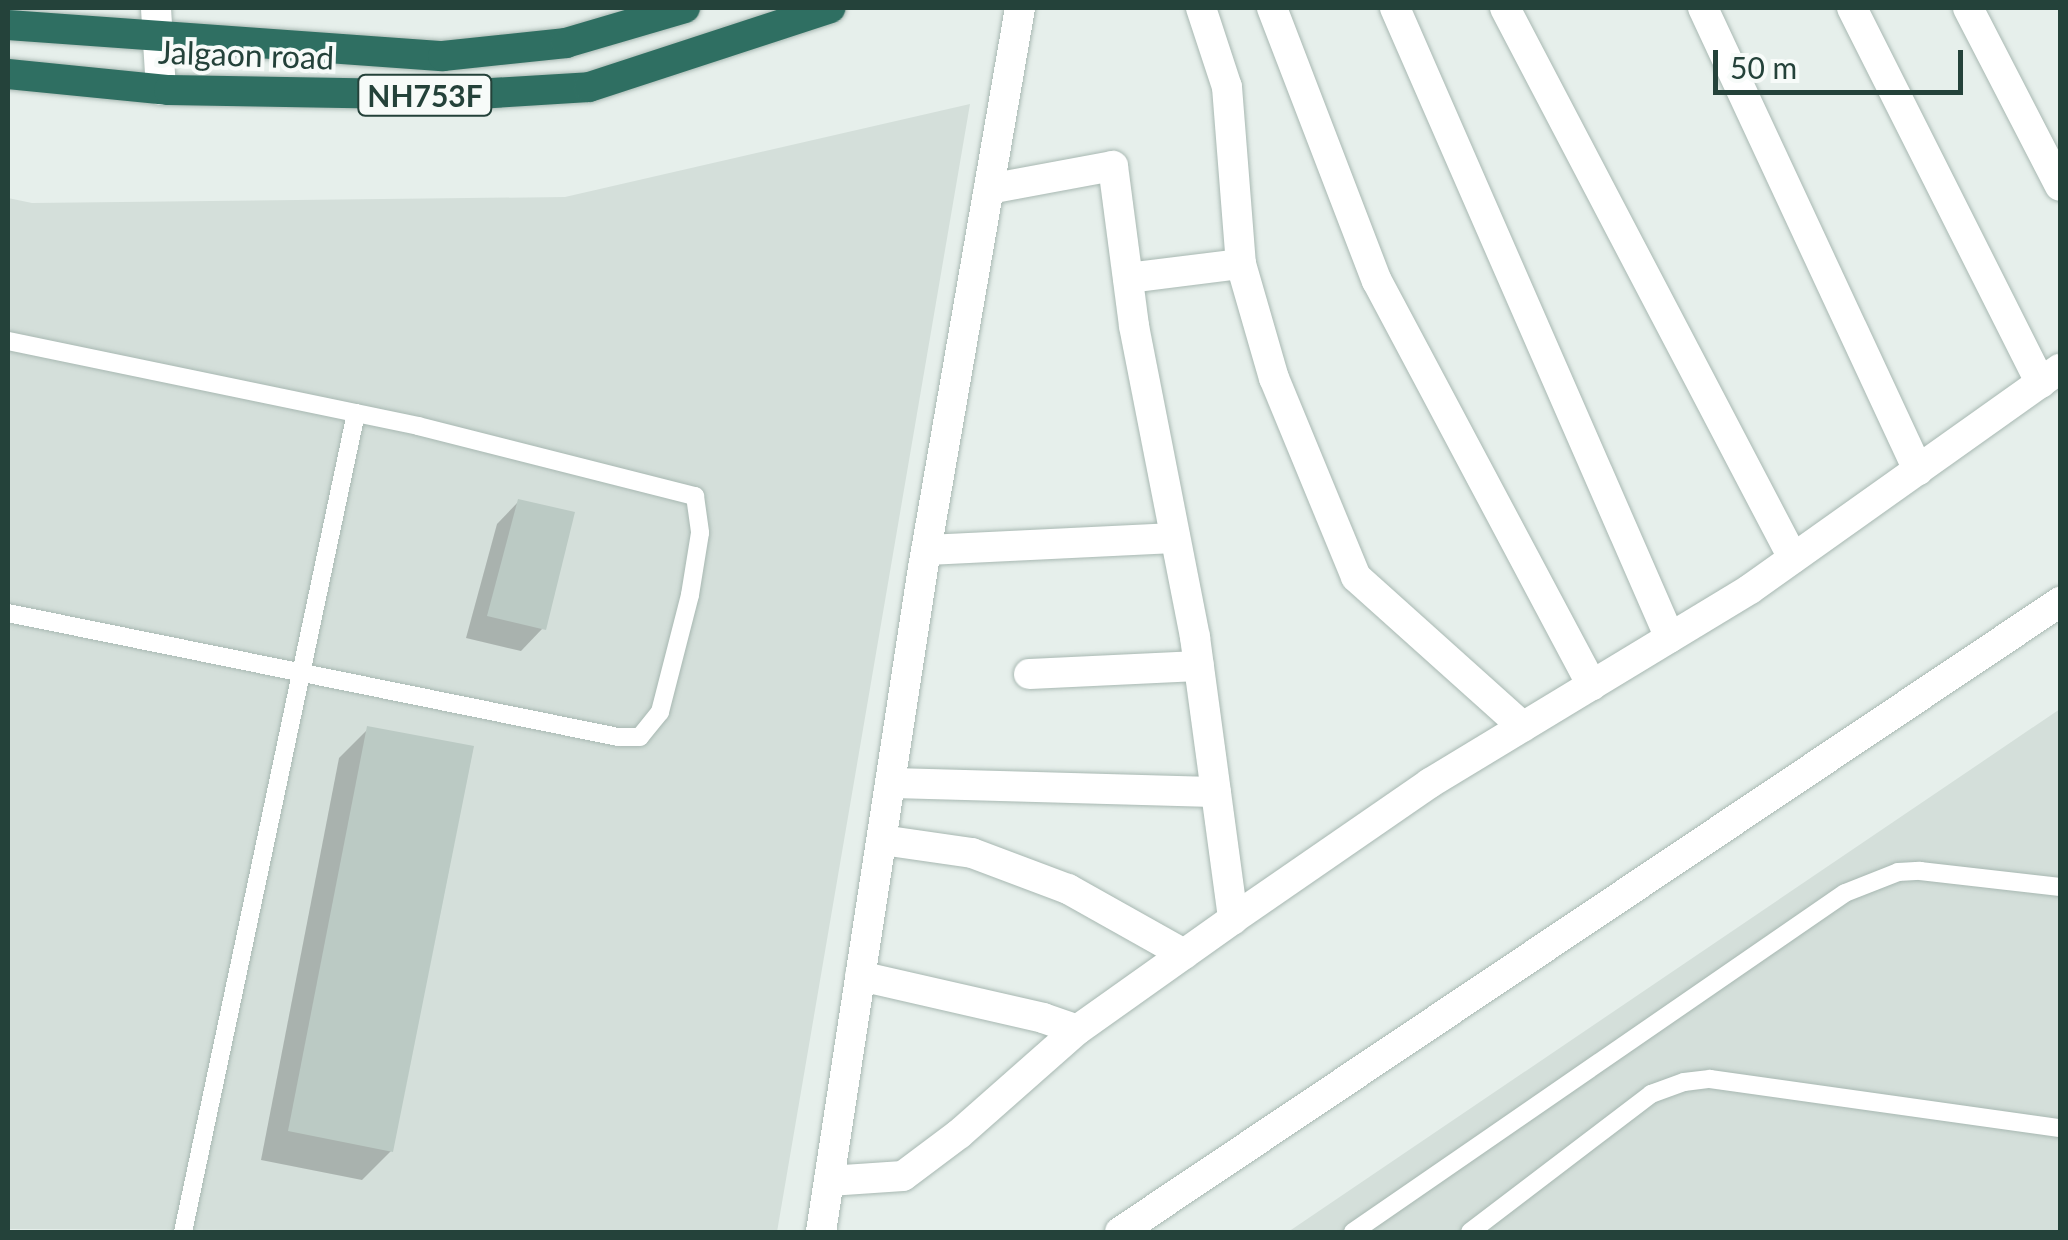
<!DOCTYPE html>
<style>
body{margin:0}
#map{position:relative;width:2068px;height:1240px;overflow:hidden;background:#e6efeb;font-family:Lato,sans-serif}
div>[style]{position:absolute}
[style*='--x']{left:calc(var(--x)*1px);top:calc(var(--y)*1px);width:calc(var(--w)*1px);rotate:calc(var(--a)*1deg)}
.built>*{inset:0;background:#d4dfda}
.shadow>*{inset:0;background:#0003}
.building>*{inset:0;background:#bbcac4}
.roads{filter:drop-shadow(0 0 2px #a8b8b2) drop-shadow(0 0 2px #a8b8b2)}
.lane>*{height:18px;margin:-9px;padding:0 9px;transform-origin:9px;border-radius:9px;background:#fff}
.street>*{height:30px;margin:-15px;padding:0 15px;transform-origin:15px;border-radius:15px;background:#fff}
.highway>*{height:30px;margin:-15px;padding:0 15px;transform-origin:15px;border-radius:15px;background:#2f6f62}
span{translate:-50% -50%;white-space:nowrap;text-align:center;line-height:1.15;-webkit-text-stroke:8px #f7fbf9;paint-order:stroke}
.shield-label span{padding:2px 8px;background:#f7fbf9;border:2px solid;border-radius:8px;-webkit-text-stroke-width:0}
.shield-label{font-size:30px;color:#24423a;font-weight:700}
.street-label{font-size:32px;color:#24423a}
.frame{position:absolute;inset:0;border:10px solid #24423a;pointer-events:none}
.scale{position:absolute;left:1713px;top:50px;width:250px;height:45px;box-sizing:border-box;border:5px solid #24423a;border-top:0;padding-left:12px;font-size:30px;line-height:35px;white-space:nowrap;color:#24423a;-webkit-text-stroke:8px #f7fbf9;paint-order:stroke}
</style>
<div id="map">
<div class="built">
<div style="clip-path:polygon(970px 104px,777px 1232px,8px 1229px,8px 198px,32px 203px,565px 197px)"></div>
<div style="clip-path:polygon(2060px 709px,2060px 1232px,1288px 1232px,1604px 1018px)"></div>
</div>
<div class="shadow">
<div style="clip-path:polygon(519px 501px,543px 628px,521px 651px,466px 638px,497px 524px)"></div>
<div style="clip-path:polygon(368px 729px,391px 1151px,362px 1180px,261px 1160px,339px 758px)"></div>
</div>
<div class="building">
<div style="clip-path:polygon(518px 499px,575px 512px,546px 630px,487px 616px)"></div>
<div style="clip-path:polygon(367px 726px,474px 746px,393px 1152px,288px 1131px)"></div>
</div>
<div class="roads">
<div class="lane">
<div style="--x:8;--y:341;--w:419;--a:11.7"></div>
<div style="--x:418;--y:426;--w:286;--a:14.2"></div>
<div style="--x:695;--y:496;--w:37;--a:82"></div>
<div style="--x:700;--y:533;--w:63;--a:99.2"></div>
<div style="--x:690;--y:595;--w:121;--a:104.4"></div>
<div style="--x:660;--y:712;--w:32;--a:129"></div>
<div style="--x:640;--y:737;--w:22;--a:180"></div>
<div style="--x:618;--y:737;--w:622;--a:-168.51"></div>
<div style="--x:183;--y:1232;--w:837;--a:-78.07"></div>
<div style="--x:1353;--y:1232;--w:597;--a:-34.57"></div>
<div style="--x:1845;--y:893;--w:57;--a:-21.6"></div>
<div style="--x:1898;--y:872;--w:22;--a:-3"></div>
<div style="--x:1920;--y:871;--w:141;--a:6.5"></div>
<div style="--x:1470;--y:1232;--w:228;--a:-37.3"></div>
<div style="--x:1651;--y:1094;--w:35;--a:-20"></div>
<div style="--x:1684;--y:1082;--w:26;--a:-7"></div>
<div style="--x:1710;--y:1079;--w:353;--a:8"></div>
</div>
<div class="street">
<div style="--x:156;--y:8;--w:82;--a:86.5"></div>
<div style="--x:1201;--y:8;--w:83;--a:71.8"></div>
<div style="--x:1227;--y:87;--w:178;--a:85.5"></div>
<div style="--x:1272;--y:8;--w:292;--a:69"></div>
<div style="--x:1377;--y:281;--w:458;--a:62"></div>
<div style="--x:1395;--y:8;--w:687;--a:66.42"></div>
<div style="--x:1505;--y:8;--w:621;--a:62.36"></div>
<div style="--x:1703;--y:8;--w:510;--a:65.04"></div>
<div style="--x:1852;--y:8;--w:420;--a:63.3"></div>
<div style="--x:1968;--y:8;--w:200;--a:62.7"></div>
<div style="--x:989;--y:189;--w:126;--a:-10.5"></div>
<div style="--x:1113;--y:166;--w:161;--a:82.5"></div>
<div style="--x:1134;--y:326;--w:317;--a:78.9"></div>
<div style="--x:1195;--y:637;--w:285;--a:82.3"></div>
<div style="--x:1128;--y:278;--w:114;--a:-7.1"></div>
<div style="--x:1241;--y:264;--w:119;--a:73.9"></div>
<div style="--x:1274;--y:378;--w:215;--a:67.6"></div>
<div style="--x:1356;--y:577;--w:224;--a:41.9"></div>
<div style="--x:927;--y:550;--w:248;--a:-2.8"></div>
<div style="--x:1029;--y:674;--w:170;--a:-2.7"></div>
<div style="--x:891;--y:783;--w:325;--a:1.6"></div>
<div style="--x:882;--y:840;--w:91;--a:8.2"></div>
<div style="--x:972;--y:853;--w:103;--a:20.6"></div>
<div style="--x:1068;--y:889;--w:133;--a:29.3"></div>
<div style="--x:860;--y:976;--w:188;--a:12.9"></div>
<div style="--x:1043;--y:1018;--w:36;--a:19"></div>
<div style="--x:829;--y:1181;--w:74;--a:-3.9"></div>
<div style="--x:903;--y:1176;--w:70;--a:-36.9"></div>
<div style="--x:959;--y:1134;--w:157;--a:-41.4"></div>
<div style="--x:1077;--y:1030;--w:191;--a:-35.4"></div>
<div style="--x:1233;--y:919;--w:239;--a:-34.6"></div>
<div style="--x:1430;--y:783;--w:374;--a:-31.2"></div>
<div style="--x:1750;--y:589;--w:380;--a:-35.4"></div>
<div style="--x:821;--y:1232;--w:672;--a:-81.27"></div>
<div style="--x:923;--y:568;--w:568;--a:-80.17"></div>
<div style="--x:1120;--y:1232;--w:1132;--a:-33.83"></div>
</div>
<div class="highway">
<div style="--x:8;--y:25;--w:436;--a:4.1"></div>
<div style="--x:443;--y:56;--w:124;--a:-6"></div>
<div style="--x:566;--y:43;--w:124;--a:-16.4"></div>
<div style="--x:8;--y:74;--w:162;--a:5.7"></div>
<div style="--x:169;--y:90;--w:291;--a:1"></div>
<div style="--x:460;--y:95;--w:129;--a:-3.5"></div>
<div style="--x:589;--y:87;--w:254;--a:-18.1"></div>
</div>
</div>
<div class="shield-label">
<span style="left:425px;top:95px">NH753F</span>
</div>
<div class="street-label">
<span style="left:246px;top:55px;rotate:2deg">Jalgaon road</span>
</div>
<div class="frame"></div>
<div class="scale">50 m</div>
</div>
